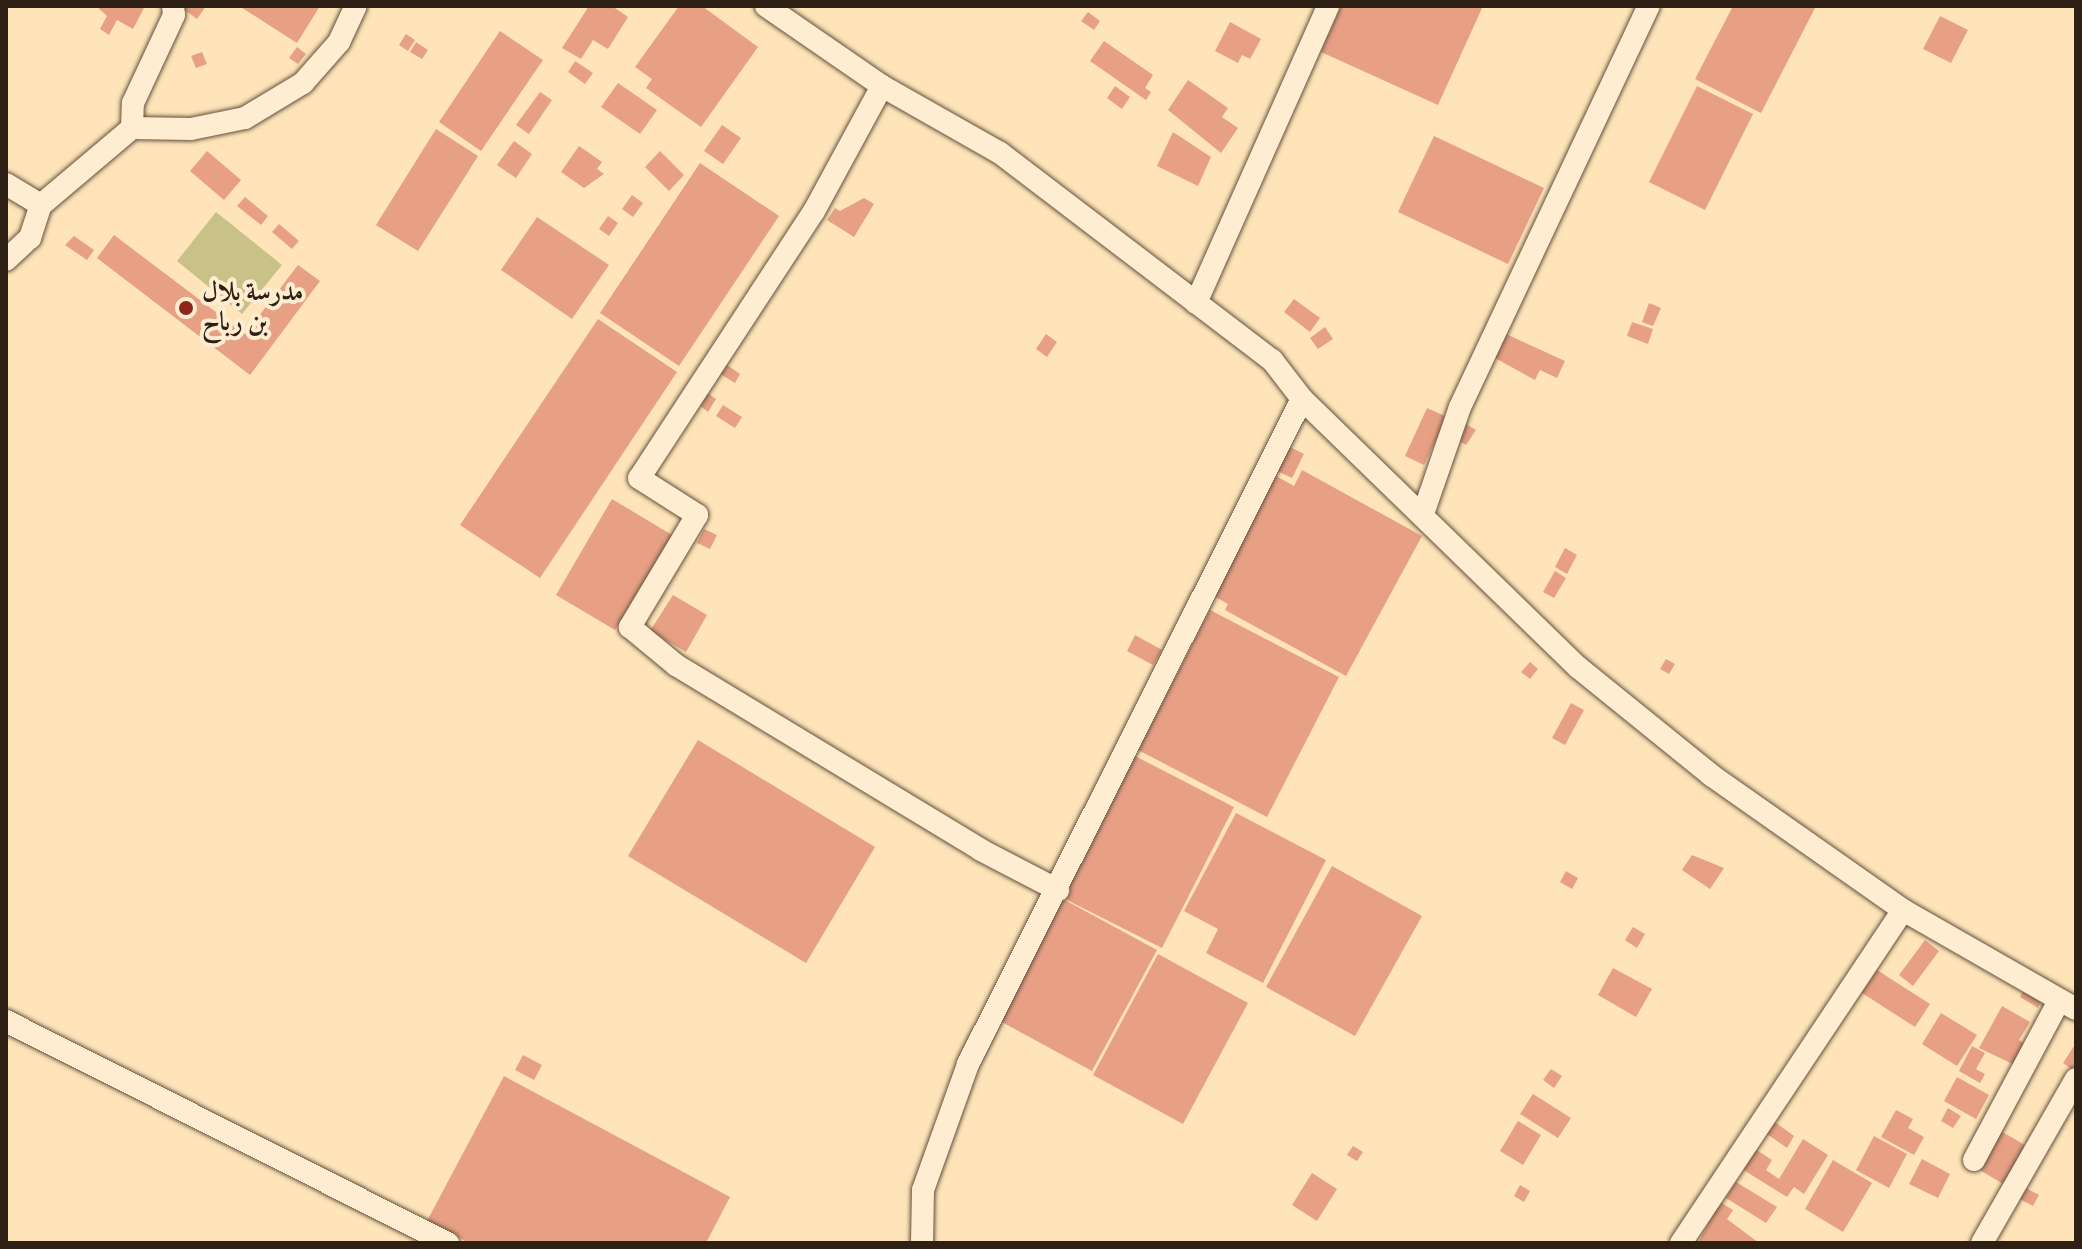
<!DOCTYPE html>
<meta charset="utf-8">
<style>
body{margin:0}
#map{position:relative;width:2082px;height:1249px;overflow:hidden;background:#fee4b8;font-family:"IM FELL Double Pica",Amiri,serif}
div>[style]{position:absolute}
[style*='--x']{left:calc(var(--x)*1px);top:calc(var(--y)*1px);width:calc(var(--w)*1px);rotate:calc(var(--a)*1deg)}
.green>*{inset:0;background:#c8c289}
.building>*{inset:0;background:#e7a084}
.roads{filter:drop-shadow(0 0 2px #63513e) drop-shadow(0 0 2px #63513e)}
.minor>*{height:22px;margin:-11px;padding:0 11px;transform-origin:11px;border-radius:11px;background:#feedd1}
.dots>*{width:22px;height:22px;translate:-50% -50%;box-sizing:border-box;border:4px solid #feedd1;border-radius:50%}
span{translate:-50% -50%;white-space:nowrap;text-align:center;line-height:1.15;-webkit-text-stroke:8px #feedd1;paint-order:stroke}
.poi-label{font-size:26px;color:#2f2015;font-weight:700}
.left{translate:0 -50%;text-align:left}
.frame{position:absolute;inset:0;border:8px solid #2f2015;pointer-events:none}
</style>
<div id="map">
<div class="green">
<div style="clip-path:polygon(216px 212px,282px 265px,242px 314px,177px 261px)"></div>
</div>
<div class="building">
<div style="clip-path:polygon(96px 6px,145px 6px,133px 29px,117px 20px,109px 35px,100px 29px,107px 16px)"></div>
<div style="clip-path:polygon(179px 6px,206px 6px,197px 19px)"></div>
<div style="clip-path:polygon(239px 6px,320px 6px,297px 43px)"></div>
<div style="clip-path:polygon(589px 6px,612px 6px,628px 17px,608px 49px,593px 40px,581px 59px,562px 48px)"></div>
<div style="clip-path:polygon(679px 6px,702px 6px,758px 47px,701px 127px,646px 88px,652px 79px,635px 67px)"></div>
<div style="clip-path:polygon(1341px 6px,1483px 6px,1438px 105px,1321px 52px)"></div>
<div style="clip-path:polygon(1733px 6px,1815px 8px,1761px 113px,1695px 79px)"></div>
<div style="clip-path:polygon(1088px 12px,1100px 21px,1094px 30px,1081px 21px)"></div>
<div style="clip-path:polygon(1940px 16px,1968px 30px,1951px 63px,1923px 49px)"></div>
<div style="clip-path:polygon(1230px 22px,1261px 39px,1250px 59px,1242px 55px,1238px 63px,1215px 51px)"></div>
<div style="clip-path:polygon(500px 31px,543px 60px,481px 151px,439px 122px)"></div>
<div style="clip-path:polygon(406px 34px,415px 40px,408px 51px,399px 45px)"></div>
<div style="clip-path:polygon(1104px 41px,1153px 75px,1145px 88px,1151px 92px,1146px 100px,1090px 61px)"></div>
<div style="clip-path:polygon(416px 42px,428px 50px,422px 59px,410px 52px)"></div>
<div style="clip-path:polygon(297px 47px,306px 54px,298px 64px,289px 58px)"></div>
<div style="clip-path:polygon(202px 52px,207px 64px,196px 68px,191px 56px)"></div>
<div style="clip-path:polygon(575px 61px,593px 73px,585px 84px,568px 72px)"></div>
<div style="clip-path:polygon(1188px 80px,1228px 108px,1222px 117px,1238px 128px,1221px 153px,1168px 110px)"></div>
<div style="clip-path:polygon(618px 83px,657px 110px,640px 134px,601px 107px)"></div>
<div style="clip-path:polygon(1115px 86px,1130px 97px,1122px 109px,1107px 98px)"></div>
<div style="clip-path:polygon(1697px 86px,1753px 114px,1705px 210px,1649px 182px)"></div>
<div style="clip-path:polygon(540px 92px,552px 100px,529px 134px,516px 125px)"></div>
<div style="clip-path:polygon(722px 125px,741px 138px,723px 164px,704px 151px)"></div>
<div style="clip-path:polygon(436px 129px,478px 156px,418px 251px,376px 225px)"></div>
<div style="clip-path:polygon(1173px 132px,1211px 157px,1198px 186px,1157px 166px)"></div>
<div style="clip-path:polygon(1434px 136px,1544px 188px,1508px 264px,1398px 212px)"></div>
<div style="clip-path:polygon(514px 141px,532px 154px,516px 178px,497px 165px)"></div>
<div style="clip-path:polygon(579px 146px,602px 162px,597px 169px,604px 174px,584px 188px,561px 172px)"></div>
<div style="clip-path:polygon(207px 151px,241px 180px,224px 200px,190px 171px)"></div>
<div style="clip-path:polygon(660px 151px,684px 175px,669px 191px,645px 167px)"></div>
<div style="clip-path:polygon(700px 163px,779px 216px,679px 366px,600px 313px)"></div>
<div style="clip-path:polygon(632px 195px,643px 203px,633px 217px,622px 209px)"></div>
<div style="clip-path:polygon(245px 197px,268px 216px,261px 225px,237px 206px)"></div>
<div style="clip-path:polygon(864px 198px,874px 204px,854px 237px,827px 220px,835px 208px,840px 211px)"></div>
<div style="clip-path:polygon(608px 216px,618px 223px,609px 236px,599px 229px)"></div>
<div style="clip-path:polygon(537px 217px,609px 265px,572px 319px,501px 270px)"></div>
<div style="clip-path:polygon(279px 224px,299px 241px,292px 249px,272px 232px)"></div>
<div style="clip-path:polygon(114px 235px,245px 334px,298px 265px,320px 281px,250px 375px,97px 258px)"></div>
<div style="clip-path:polygon(74px 236px,94px 250px,87px 260px,65px 245px)"></div>
<div style="clip-path:polygon(1294px 299px,1320px 318px,1310px 332px,1284px 312px)"></div>
<div style="clip-path:polygon(1649px 303px,1661px 308px,1653px 326px,1642px 322px)"></div>
<div style="clip-path:polygon(598px 319px,677px 372px,540px 578px,460px 525px)"></div>
<div style="clip-path:polygon(1632px 322px,1653px 329px,1648px 344px,1627px 336px)"></div>
<div style="clip-path:polygon(1325px 327px,1333px 339px,1318px 349px,1310px 338px)"></div>
<div style="clip-path:polygon(1046px 334px,1057px 342px,1047px 357px,1036px 349px)"></div>
<div style="clip-path:polygon(1506px 334px,1565px 361px,1557px 378px,1540px 370px,1535px 380px,1495px 358px)"></div>
<div style="clip-path:polygon(723px 362px,740px 374px,735px 383px,717px 372px)"></div>
<div style="clip-path:polygon(703px 390px,716px 399px,708px 412px,695px 402px)"></div>
<div style="clip-path:polygon(723px 405px,742px 417px,735px 428px,716px 416px)"></div>
<div style="clip-path:polygon(1427px 408px,1447px 417px,1424px 465px,1405px 456px)"></div>
<div style="clip-path:polygon(1463px 422px,1476px 430px,1466px 445px,1453px 437px)"></div>
<div style="clip-path:polygon(1288px 446px,1304px 454px,1292px 478px,1275px 470px)"></div>
<div style="clip-path:polygon(1302px 470px,1422px 536px,1346px 676px,1225px 610px,1228px 604px,1212px 595px,1276px 476px,1294px 486px)"></div>
<div style="clip-path:polygon(612px 499px,672px 535px,615px 630px,556px 595px)"></div>
<div style="clip-path:polygon(704px 529px,717px 535px,710px 549px,697px 543px)"></div>
<div style="clip-path:polygon(1565px 548px,1577px 555px,1567px 574px,1555px 567px)"></div>
<div style="clip-path:polygon(1555px 571px,1566px 578px,1554px 598px,1543px 592px)"></div>
<div style="clip-path:polygon(673px 595px,707px 615px,686px 652px,650px 631px)"></div>
<div style="clip-path:polygon(1210px 610px,1339px 677px,1267px 817px,1138px 750px)"></div>
<div style="clip-path:polygon(1135px 635px,1162px 650px,1153px 665px,1127px 651px)"></div>
<div style="clip-path:polygon(1666px 659px,1675px 664px,1669px 674px,1660px 669px)"></div>
<div style="clip-path:polygon(1530px 662px,1538px 669px,1530px 679px,1521px 672px)"></div>
<div style="clip-path:polygon(1571px 703px,1584px 710px,1565px 745px,1552px 738px)"></div>
<div style="clip-path:polygon(698px 740px,875px 847px,806px 963px,628px 856px)"></div>
<div style="clip-path:polygon(1135px 756px,1234px 807px,1162px 948px,1063px 898px)"></div>
<div style="clip-path:polygon(1236px 813px,1326px 860px,1263px 983px,1206px 953px,1218px 929px,1184px 911px)"></div>
<div style="clip-path:polygon(1692px 855px,1724px 868px,1710px 889px,1682px 870px)"></div>
<div style="clip-path:polygon(1332px 866px,1422px 916px,1355px 1036px,1266px 987px)"></div>
<div style="clip-path:polygon(1566px 871px,1578px 878px,1572px 889px,1560px 882px)"></div>
<div style="clip-path:polygon(1063px 899px,1157px 950px,1092px 1071px,998px 1020px)"></div>
<div style="clip-path:polygon(1633px 927px,1645px 934px,1637px 948px,1625px 940px)"></div>
<div style="clip-path:polygon(1925px 940px,1939px 951px,1913px 986px,1899px 975px)"></div>
<div style="clip-path:polygon(1158px 954px,1248px 1003px,1183px 1124px,1093px 1075px)"></div>
<div style="clip-path:polygon(1613px 968px,1652px 989px,1636px 1017px,1598px 995px)"></div>
<div style="clip-path:polygon(1877px 970px,1930px 1004px,1915px 1027px,1862px 993px)"></div>
<div style="clip-path:polygon(2024px 990px,2042px 1000px,2038px 1008px,2020px 997px)"></div>
<div style="clip-path:polygon(2002px 1006px,2030px 1022px,2019px 1040px,2029px 1046px,2017px 1066px,1979px 1048px)"></div>
<div style="clip-path:polygon(1941px 1013px,1977px 1035px,1957px 1066px,1922px 1044px)"></div>
<div style="clip-path:polygon(2076px 1043px,2076px 1072px,2063px 1063px)"></div>
<div style="clip-path:polygon(1972px 1046px,1985px 1053px,1976px 1069px,1985px 1074px,1980px 1083px,1959px 1071px)"></div>
<div style="clip-path:polygon(523px 1055px,542px 1065px,534px 1080px,515px 1070px)"></div>
<div style="clip-path:polygon(1551px 1069px,1562px 1076px,1554px 1088px,1543px 1080px)"></div>
<div style="clip-path:polygon(504px 1076px,730px 1197px,706px 1243px,469px 1243px,427px 1221px)"></div>
<div style="clip-path:polygon(1957px 1077px,1989px 1095px,1976px 1119px,1944px 1101px)"></div>
<div style="clip-path:polygon(1533px 1094px,1571px 1118px,1558px 1138px,1520px 1114px)"></div>
<div style="clip-path:polygon(1948px 1108px,1961px 1116px,1953px 1128px,1941px 1121px)"></div>
<div style="clip-path:polygon(1896px 1110px,1913px 1119px,1908px 1128px,1924px 1137px,1914px 1155px,1881px 1137px)"></div>
<div style="clip-path:polygon(1518px 1121px,1541px 1135px,1523px 1165px,1500px 1151px)"></div>
<div style="clip-path:polygon(1775px 1122px,1794px 1136px,1787px 1148px,1767px 1134px)"></div>
<div style="clip-path:polygon(2001px 1131px,2028px 1147px,2005px 1185px,1978px 1169px)"></div>
<div style="clip-path:polygon(1874px 1136px,1907px 1154px,1889px 1188px,1856px 1170px)"></div>
<div style="clip-path:polygon(1803px 1139px,1828px 1155px,1804px 1194px,1794px 1187px,1787px 1197px,1742px 1169px,1755px 1149px,1772px 1160px,1766px 1170px,1779px 1179px)"></div>
<div style="clip-path:polygon(1353px 1146px,1363px 1152px,1357px 1161px,1347px 1155px)"></div>
<div style="clip-path:polygon(1922px 1159px,1950px 1174px,1938px 1198px,1909px 1184px)"></div>
<div style="clip-path:polygon(1833px 1160px,1872px 1183px,1843px 1232px,1805px 1209px)"></div>
<div style="clip-path:polygon(1312px 1173px,1337px 1189px,1317px 1221px,1292px 1205px)"></div>
<div style="clip-path:polygon(1736px 1182px,1777px 1207px,1766px 1223px,1726px 1198px)"></div>
<div style="clip-path:polygon(1520px 1185px,1530px 1191px,1524px 1202px,1514px 1196px)"></div>
<div style="clip-path:polygon(2020px 1185px,2039px 1195px,2033px 1206px,2014px 1196px)"></div>
<div style="clip-path:polygon(1720px 1202px,1733px 1210px,1727px 1219px,1759px 1243px,1698px 1243px)"></div>
</div>
<div class="roads">
<div class="minor">
<div style="--x:766;--y:6;--w:141;--a:34.6"></div>
<div style="--x:882;--y:86;--w:136;--a:29.6"></div>
<div style="--x:1000;--y:153;--w:342;--a:37.3"></div>
<div style="--x:1272;--y:360;--w:49;--a:52.4"></div>
<div style="--x:1302;--y:399;--w:386;--a:44.2"></div>
<div style="--x:1579;--y:668;--w:170;--a:39"></div>
<div style="--x:1711;--y:775;--w:235;--a:35.1"></div>
<div style="--x:1903;--y:910;--w:199;--a:29.8"></div>
<div style="--x:882;--y:86;--w:142;--a:118.5"></div>
<div style="--x:814;--y:211;--w:319;--a:123.2"></div>
<div style="--x:639;--y:478;--w:69;--a:32.5"></div>
<div style="--x:697;--y:515;--w:131;--a:120.9"></div>
<div style="--x:630;--y:627;--w:60;--a:39.6"></div>
<div style="--x:676;--y:665;--w:357;--a:31.2"></div>
<div style="--x:981;--y:850;--w:87;--a:27.5"></div>
<div style="--x:132;--y:128;--w:25;--a:-88"></div>
<div style="--x:133;--y:103;--w:97;--a:-65"></div>
<div style="--x:174;--y:15;--w:9;--a:-96"></div>
<div style="--x:6;--y:184;--w:41;--a:31"></div>
<div style="--x:6;--y:260;--w:33;--a:-43"></div>
<div style="--x:30;--y:238;--w:35;--a:-72"></div>
<div style="--x:41;--y:205;--w:119;--a:-40.2"></div>
<div style="--x:132;--y:128;--w:59;--a:1"></div>
<div style="--x:191;--y:129;--w:55;--a:-11.5"></div>
<div style="--x:245;--y:118;--w:68;--a:-31.1"></div>
<div style="--x:303;--y:83;--w:55;--a:-48.7"></div>
<div style="--x:339;--y:42;--w:40;--a:-65"></div>
<div style="--x:1196;--y:303;--w:325;--a:-66"></div>
<div style="--x:1423;--y:514;--w:113;--a:-70.9"></div>
<div style="--x:1460;--y:407;--w:443;--a:-64.8"></div>
<div style="--x:6;--y:1021;--w:495;--a:26.7"></div>
<div style="--x:1974;--y:1160;--w:180;--a:-61.9"></div>
<div style="--x:922;--y:1243;--w:53;--a:-88.9"></div>
<div style="--x:923;--y:1190;--w:134;--a:-70.3"></div>
<div style="--x:968;--y:1064;--w:744;--a:-63.33"></div>
<div style="--x:1681;--y:1243;--w:400;--a:-56.3"></div>
<div style="--x:1982;--y:1243;--w:189;--a:-60.2"></div>
</div>
</div>
<div class="dots">
<div style="left:186px;top:308px;background:#8f2418"></div>
</div>
<div class="poi-label">
<span class="left" style="left:202px;top:308px">مدرسة بلال<br>بن رباح</span>
</div>
<div class="frame"></div>
</div>
